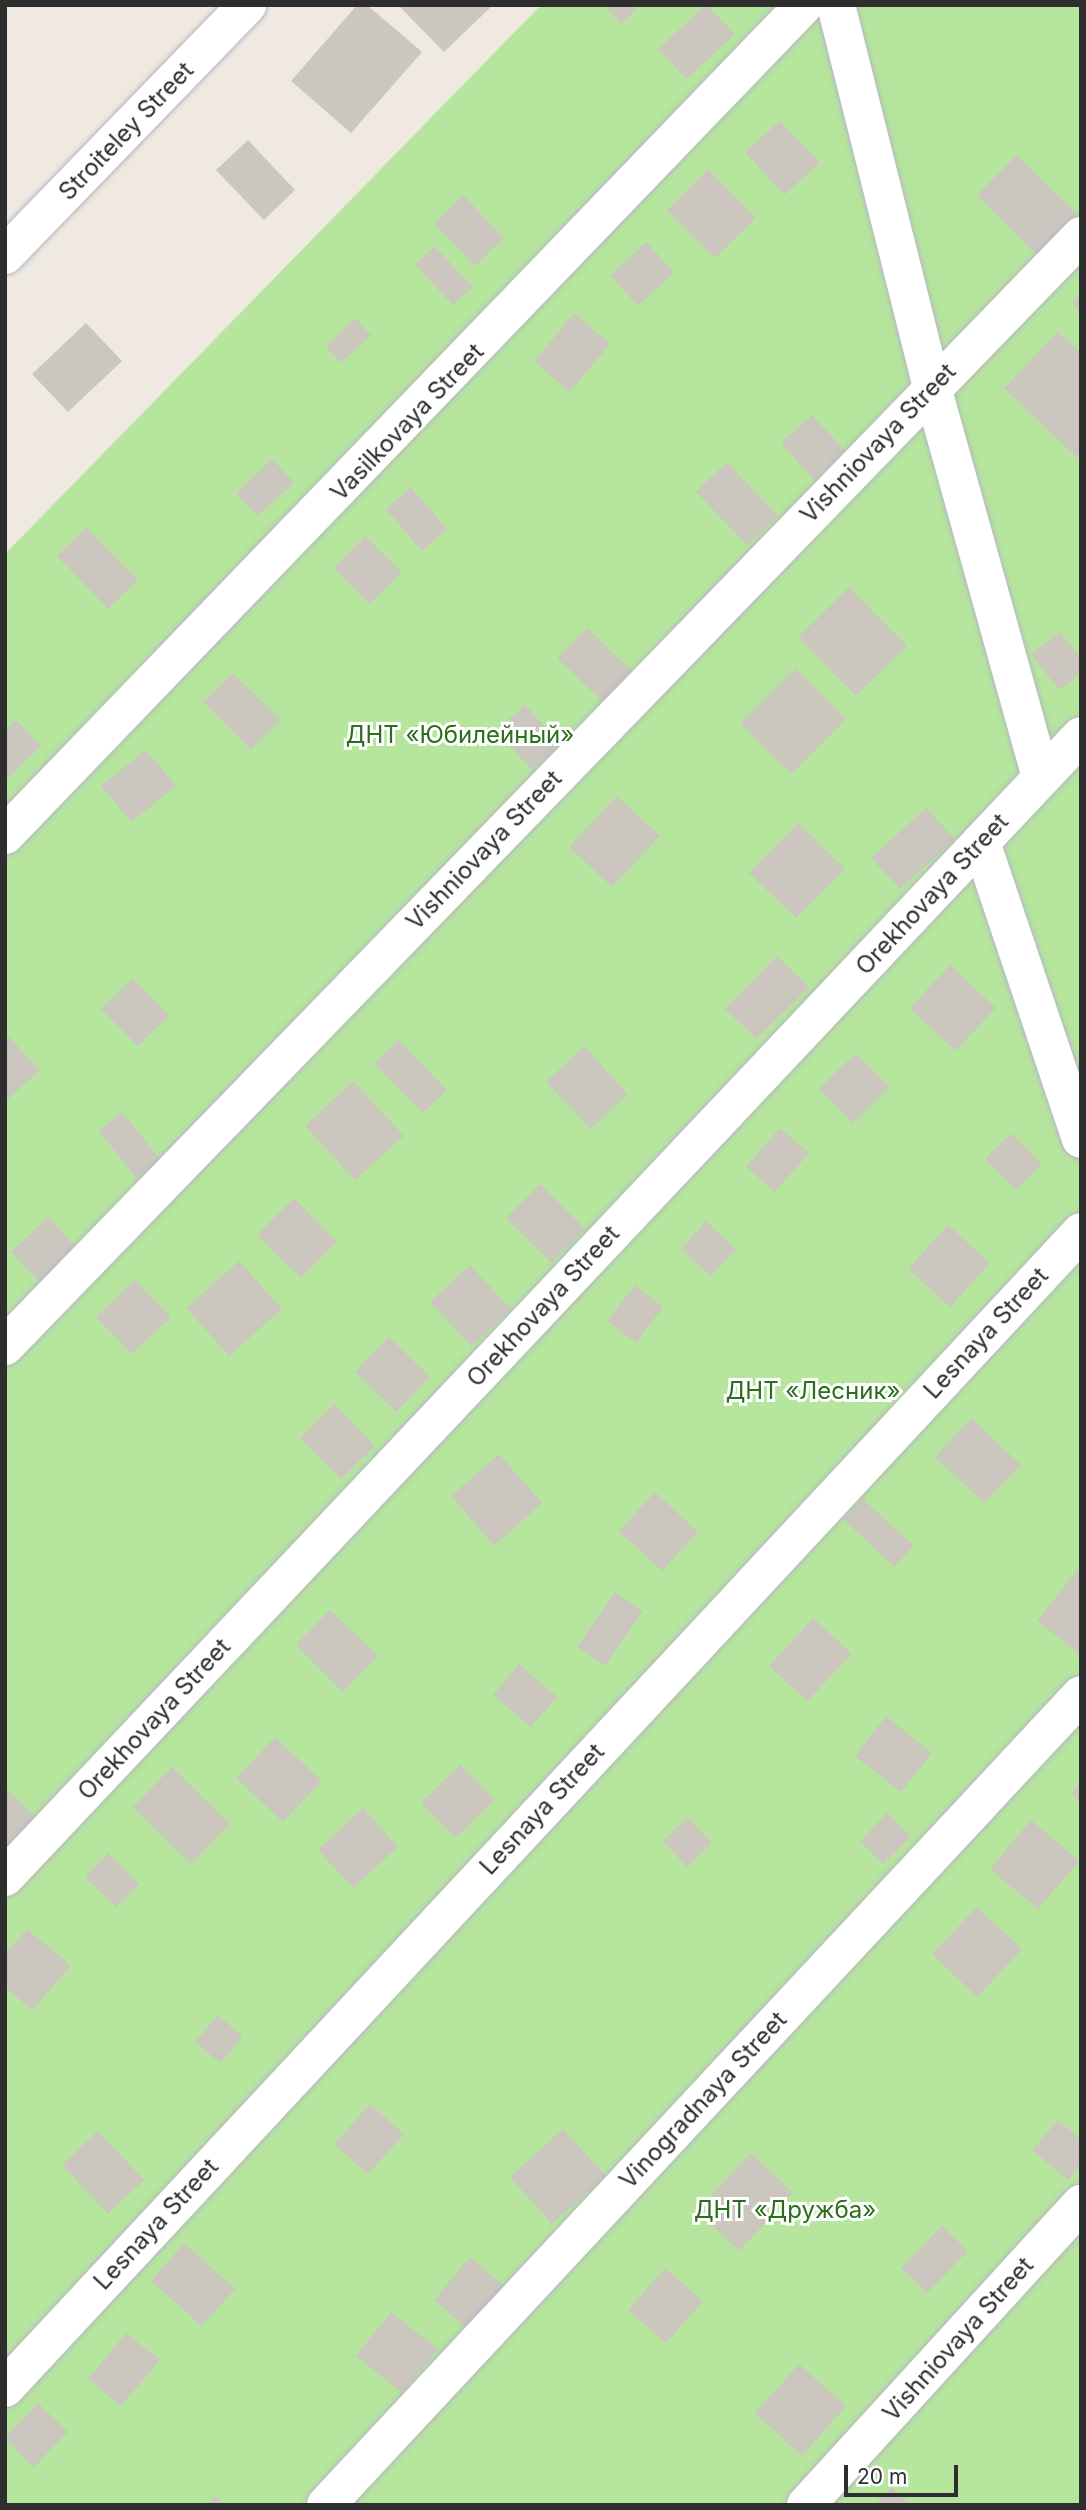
<!DOCTYPE html>
<meta charset="utf-8">
<style>
body{margin:0}
#map{position:relative;width:1086px;height:2510px;overflow:hidden;background:#efe9e1;font-family:Inter,sans-serif}
div>[style]{position:absolute}
[style*='--x']{left:calc(var(--x)*1px);top:calc(var(--y)*1px);width:calc(var(--w)*1px);rotate:calc(var(--a)*1deg)}
.green>*{inset:0;background:#b6e59e}
.building>*{inset:0;background:#cbc7bf}
.roads{filter:drop-shadow(0 0 2px #b4b7c1) drop-shadow(0 0 2px #b4b7c1)}
.street>*{height:38px;margin:-19px;padding:0 19px;transform-origin:19px;border-radius:19px;background:#fff}
span{translate:-50% -50%;white-space:nowrap;text-align:center;line-height:1.15;-webkit-text-stroke:6px #fff;paint-order:stroke}
.street-label{font-size:24px;color:#2e2e2e}
.park-label{font-size:24px;color:#2c6e1b}
.frame{position:absolute;inset:0;border:7px solid #2e2e2e;pointer-events:none}
.scale{position:absolute;left:844px;top:2465px;width:114px;height:32px;box-sizing:border-box;border:4px solid #2e2e2e;border-top:0;padding-left:9px;font-size:21px;line-height:24px;white-space:nowrap;color:#2e2e2e;-webkit-text-stroke:5px #fff;paint-order:stroke}
</style>
<div id="map">
<div class="green">
<div style="clip-path:polygon(541px 5px,1081px 5px,1081px 2505px,5px 2505px,5px 554px)"></div>
</div>
<div class="building">
<div style="clip-path:polygon(357px 5px,367px 5px,422px 52px,351px 133px,291px 81px)"></div>
<div style="clip-path:polygon(398px 5px,493px 5px,444px 52px)"></div>
<div style="clip-path:polygon(604px 5px,632px 5px,636px 10px,621px 24px)"></div>
<div style="clip-path:polygon(706px 5px,735px 34px,687px 79px,658px 49px)"></div>
<div style="clip-path:polygon(780px 121px,820px 163px,784px 195px,745px 152px)"></div>
<div style="clip-path:polygon(248px 140px,295px 190px,264px 220px,216px 170px)"></div>
<div style="clip-path:polygon(1017px 155px,1077px 214px,1037px 255px,977px 195px)"></div>
<div style="clip-path:polygon(708px 169px,756px 218px,715px 258px,667px 210px)"></div>
<div style="clip-path:polygon(463px 195px,504px 238px,475px 266px,434px 224px)"></div>
<div style="clip-path:polygon(646px 242px,674px 272px,638px 306px,610px 276px)"></div>
<div style="clip-path:polygon(434px 246px,473px 287px,453px 305px,415px 265px)"></div>
<div style="clip-path:polygon(1081px 294px,1081px 312px,1072px 303px)"></div>
<div style="clip-path:polygon(574px 313px,610px 344px,570px 392px,534px 362px)"></div>
<div style="clip-path:polygon(355px 318px,371px 335px,341px 363px,326px 347px)"></div>
<div style="clip-path:polygon(86px 323px,122px 361px,68px 412px,32px 374px)"></div>
<div style="clip-path:polygon(1058px 332px,1081px 353px,1081px 451px,1076px 457px,1004px 388px)"></div>
<div style="clip-path:polygon(812px 415px,846px 452px,814px 480px,781px 443px)"></div>
<div style="clip-path:polygon(272px 459px,294px 482px,258px 516px,236px 493px)"></div>
<div style="clip-path:polygon(727px 462px,778px 516px,747px 545px,696px 492px)"></div>
<div style="clip-path:polygon(411px 487px,447px 529px,422px 551px,386px 509px)"></div>
<div style="clip-path:polygon(86px 527px,138px 580px,108px 609px,57px 556px)"></div>
<div style="clip-path:polygon(365px 536px,402px 572px,370px 604px,333px 568px)"></div>
<div style="clip-path:polygon(849px 587px,907px 646px,856px 696px,798px 637px)"></div>
<div style="clip-path:polygon(587px 628px,631px 670px,602px 701px,557px 658px)"></div>
<div style="clip-path:polygon(1060px 632px,1081px 658px,1081px 673px,1059px 690px,1031px 654px)"></div>
<div style="clip-path:polygon(795px 668px,846px 719px,791px 774px,740px 723px)"></div>
<div style="clip-path:polygon(233px 673px,281px 720px,251px 750px,203px 702px)"></div>
<div style="clip-path:polygon(525px 705px,561px 744px,532px 770px,496px 731px)"></div>
<div style="clip-path:polygon(16px 720px,41px 746px,5px 781px,5px 730px)"></div>
<div style="clip-path:polygon(146px 750px,176px 786px,131px 822px,101px 786px)"></div>
<div style="clip-path:polygon(617px 796px,660px 836px,612px 887px,569px 847px)"></div>
<div style="clip-path:polygon(926px 808px,955px 839px,900px 889px,871px 858px)"></div>
<div style="clip-path:polygon(798px 823px,845px 869px,796px 918px,749px 873px)"></div>
<div style="clip-path:polygon(777px 956px,809px 987px,757px 1039px,725px 1009px)"></div>
<div style="clip-path:polygon(950px 965px,996px 1008px,955px 1051px,910px 1008px)"></div>
<div style="clip-path:polygon(133px 978px,169px 1016px,138px 1046px,101px 1009px)"></div>
<div style="clip-path:polygon(5px 1033px,40px 1070px,5px 1102px)"></div>
<div style="clip-path:polygon(399px 1040px,447px 1090px,423px 1113px,374px 1063px)"></div>
<div style="clip-path:polygon(584px 1046px,628px 1094px,591px 1129px,546px 1082px)"></div>
<div style="clip-path:polygon(856px 1053px,890px 1087px,853px 1124px,819px 1089px)"></div>
<div style="clip-path:polygon(353px 1081px,404px 1136px,355px 1180px,305px 1126px)"></div>
<div style="clip-path:polygon(122px 1112px,160px 1159px,136px 1178px,99px 1131px)"></div>
<div style="clip-path:polygon(780px 1128px,809px 1153px,775px 1192px,746px 1167px)"></div>
<div style="clip-path:polygon(1011px 1133px,1042px 1164px,1016px 1190px,985px 1159px)"></div>
<div style="clip-path:polygon(540px 1184px,585px 1229px,551px 1263px,506px 1218px)"></div>
<div style="clip-path:polygon(294px 1198px,337px 1242px,301px 1278px,257px 1235px)"></div>
<div style="clip-path:polygon(48px 1217px,80px 1250px,43px 1285px,11px 1252px)"></div>
<div style="clip-path:polygon(706px 1221px,736px 1249px,711px 1276px,681px 1249px)"></div>
<div style="clip-path:polygon(948px 1225px,990px 1263px,950px 1307px,908px 1269px)"></div>
<div style="clip-path:polygon(239px 1261px,282px 1309px,229px 1356px,186px 1308px)"></div>
<div style="clip-path:polygon(470px 1265px,511px 1309px,471px 1346px,430px 1302px)"></div>
<div style="clip-path:polygon(135px 1280px,171px 1317px,132px 1354px,96px 1317px)"></div>
<div style="clip-path:polygon(635px 1285px,663px 1307px,636px 1343px,607px 1321px)"></div>
<div style="clip-path:polygon(389px 1337px,430px 1377px,396px 1412px,355px 1372px)"></div>
<div style="clip-path:polygon(334px 1404px,375px 1446px,341px 1479px,300px 1438px)"></div>
<div style="clip-path:polygon(971px 1418px,1021px 1465px,984px 1503px,935px 1457px)"></div>
<div style="clip-path:polygon(499px 1454px,542px 1503px,494px 1546px,451px 1496px)"></div>
<div style="clip-path:polygon(655px 1492px,698px 1532px,662px 1571px,619px 1531px)"></div>
<div style="clip-path:polygon(863px 1499px,914px 1546px,894px 1567px,843px 1519px)"></div>
<div style="clip-path:polygon(1077px 1570px,1081px 1573px,1081px 1655px,1037px 1621px)"></div>
<div style="clip-path:polygon(615px 1592px,643px 1611px,605px 1666px,577px 1647px)"></div>
<div style="clip-path:polygon(330px 1610px,378px 1656px,343px 1692px,296px 1645px)"></div>
<div style="clip-path:polygon(813px 1618px,852px 1654px,807px 1701px,769px 1666px)"></div>
<div style="clip-path:polygon(519px 1664px,557px 1697px,531px 1727px,493px 1695px)"></div>
<div style="clip-path:polygon(886px 1716px,932px 1753px,901px 1792px,855px 1756px)"></div>
<div style="clip-path:polygon(275px 1737px,322px 1781px,283px 1822px,236px 1778px)"></div>
<div style="clip-path:polygon(460px 1765px,495px 1800px,455px 1838px,421px 1803px)"></div>
<div style="clip-path:polygon(172px 1767px,230px 1824px,191px 1864px,133px 1807px)"></div>
<div style="clip-path:polygon(1081px 1783px,1081px 1802px,1071px 1793px)"></div>
<div style="clip-path:polygon(5px 1788px,35px 1817px,5px 1848px)"></div>
<div style="clip-path:polygon(363px 1808px,398px 1847px,353px 1888px,318px 1850px)"></div>
<div style="clip-path:polygon(887px 1813px,911px 1837px,883px 1864px,860px 1841px)"></div>
<div style="clip-path:polygon(688px 1817px,712px 1843px,687px 1867px,663px 1841px)"></div>
<div style="clip-path:polygon(1031px 1820px,1079px 1861px,1038px 1909px,990px 1869px)"></div>
<div style="clip-path:polygon(108px 1853px,139px 1884px,116px 1907px,85px 1877px)"></div>
<div style="clip-path:polygon(977px 1907px,1022px 1949px,977px 1997px,932px 1954px)"></div>
<div style="clip-path:polygon(27px 1929px,71px 1966px,32px 2010px,5px 1987px,5px 1954px)"></div>
<div style="clip-path:polygon(218px 2015px,243px 2037px,220px 2063px,195px 2042px)"></div>
<div style="clip-path:polygon(370px 2104px,404px 2134px,368px 2174px,334px 2144px)"></div>
<div style="clip-path:polygon(1058px 2120px,1081px 2140px,1081px 2165px,1068px 2180px,1032px 2150px)"></div>
<div style="clip-path:polygon(563px 2129px,606px 2176px,552px 2224px,510px 2177px)"></div>
<div style="clip-path:polygon(98px 2131px,144px 2180px,108px 2214px,62px 2165px)"></div>
<div style="clip-path:polygon(751px 2153px,793px 2193px,739px 2251px,696px 2211px)"></div>
<div style="clip-path:polygon(942px 2226px,968px 2251px,927px 2293px,901px 2268px)"></div>
<div style="clip-path:polygon(184px 2243px,235px 2289px,202px 2326px,151px 2281px)"></div>
<div style="clip-path:polygon(470px 2257px,506px 2288px,469px 2330px,434px 2300px)"></div>
<div style="clip-path:polygon(665px 2268px,703px 2301px,666px 2343px,628px 2310px)"></div>
<div style="clip-path:polygon(391px 2312px,438px 2349px,402px 2393px,356px 2356px)"></div>
<div style="clip-path:polygon(126px 2333px,160px 2360px,121px 2406px,88px 2379px)"></div>
<div style="clip-path:polygon(799px 2364px,846px 2406px,802px 2456px,755px 2413px)"></div>
<div style="clip-path:polygon(38px 2403px,68px 2432px,33px 2468px,5px 2437px)"></div>
<div style="clip-path:polygon(892px 2487px,910px 2505px,875px 2505px)"></div>
<div style="clip-path:polygon(216px 2496px,224px 2505px,206px 2505px)"></div>
</div>
<div class="roads">
<div class="street">
<div style="--x:836;--y:5;--w:394;--a:75.9"></div>
<div style="--x:932;--y:387;--w:405;--a:74.4"></div>
<div style="--x:5;--y:255;--w:348;--a:-45.9"></div>
<div style="--x:5;--y:835;--w:1152;--a:-46.09"></div>
<div style="--x:981;--y:842;--w:313;--a:71.4"></div>
<div style="--x:5;--y:1346;--w:1546;--a:-45.89"></div>
<div style="--x:5;--y:1877;--w:1568;--a:-46.68"></div>
<div style="--x:5;--y:2388;--w:1579;--a:-47.05"></div>
<div style="--x:326;--y:2505;--w:1107;--a:-47.01"></div>
<div style="--x:806;--y:2505;--w:408;--a:-47.6"></div>
</div>
</div>
<div class="street-label">
<span style="left:126px;top:131px;rotate:-46deg">Stroiteley Street</span>
<span style="left:407px;top:422px;rotate:-46deg">Vasilkovaya Street</span>
<span style="left:878px;top:443px;rotate:-46deg">Vishniovaya Street</span>
<span style="left:484px;top:850px;rotate:-46deg">Vishniovaya Street</span>
<span style="left:932px;top:894px;rotate:-47deg">Orekhovaya Street</span>
<span style="left:543px;top:1306px;rotate:-47deg">Orekhovaya Street</span>
<span style="left:986px;top:1333px;rotate:-47deg">Lesnaya Street</span>
<span style="left:154px;top:1719px;rotate:-47deg">Orekhovaya Street</span>
<span style="left:542px;top:1809px;rotate:-47deg">Lesnaya Street</span>
<span style="left:703px;top:2100px;rotate:-47deg">Vinogradnaya Street</span>
<span style="left:156px;top:2224px;rotate:-47deg">Lesnaya Street</span>
<span style="left:958px;top:2339px;rotate:-48deg">Vishniovaya Street</span>
</div>
<div class="park-label">
<span style="left:460px;top:735px">ДНТ «Юбилейный»</span>
<span style="left:813px;top:1391px">ДНТ «Лесник»</span>
<span style="left:785px;top:2210px">ДНТ «Дружба»</span>
</div>
<div class="frame"></div>
<div class="scale">20 m</div>
</div>
